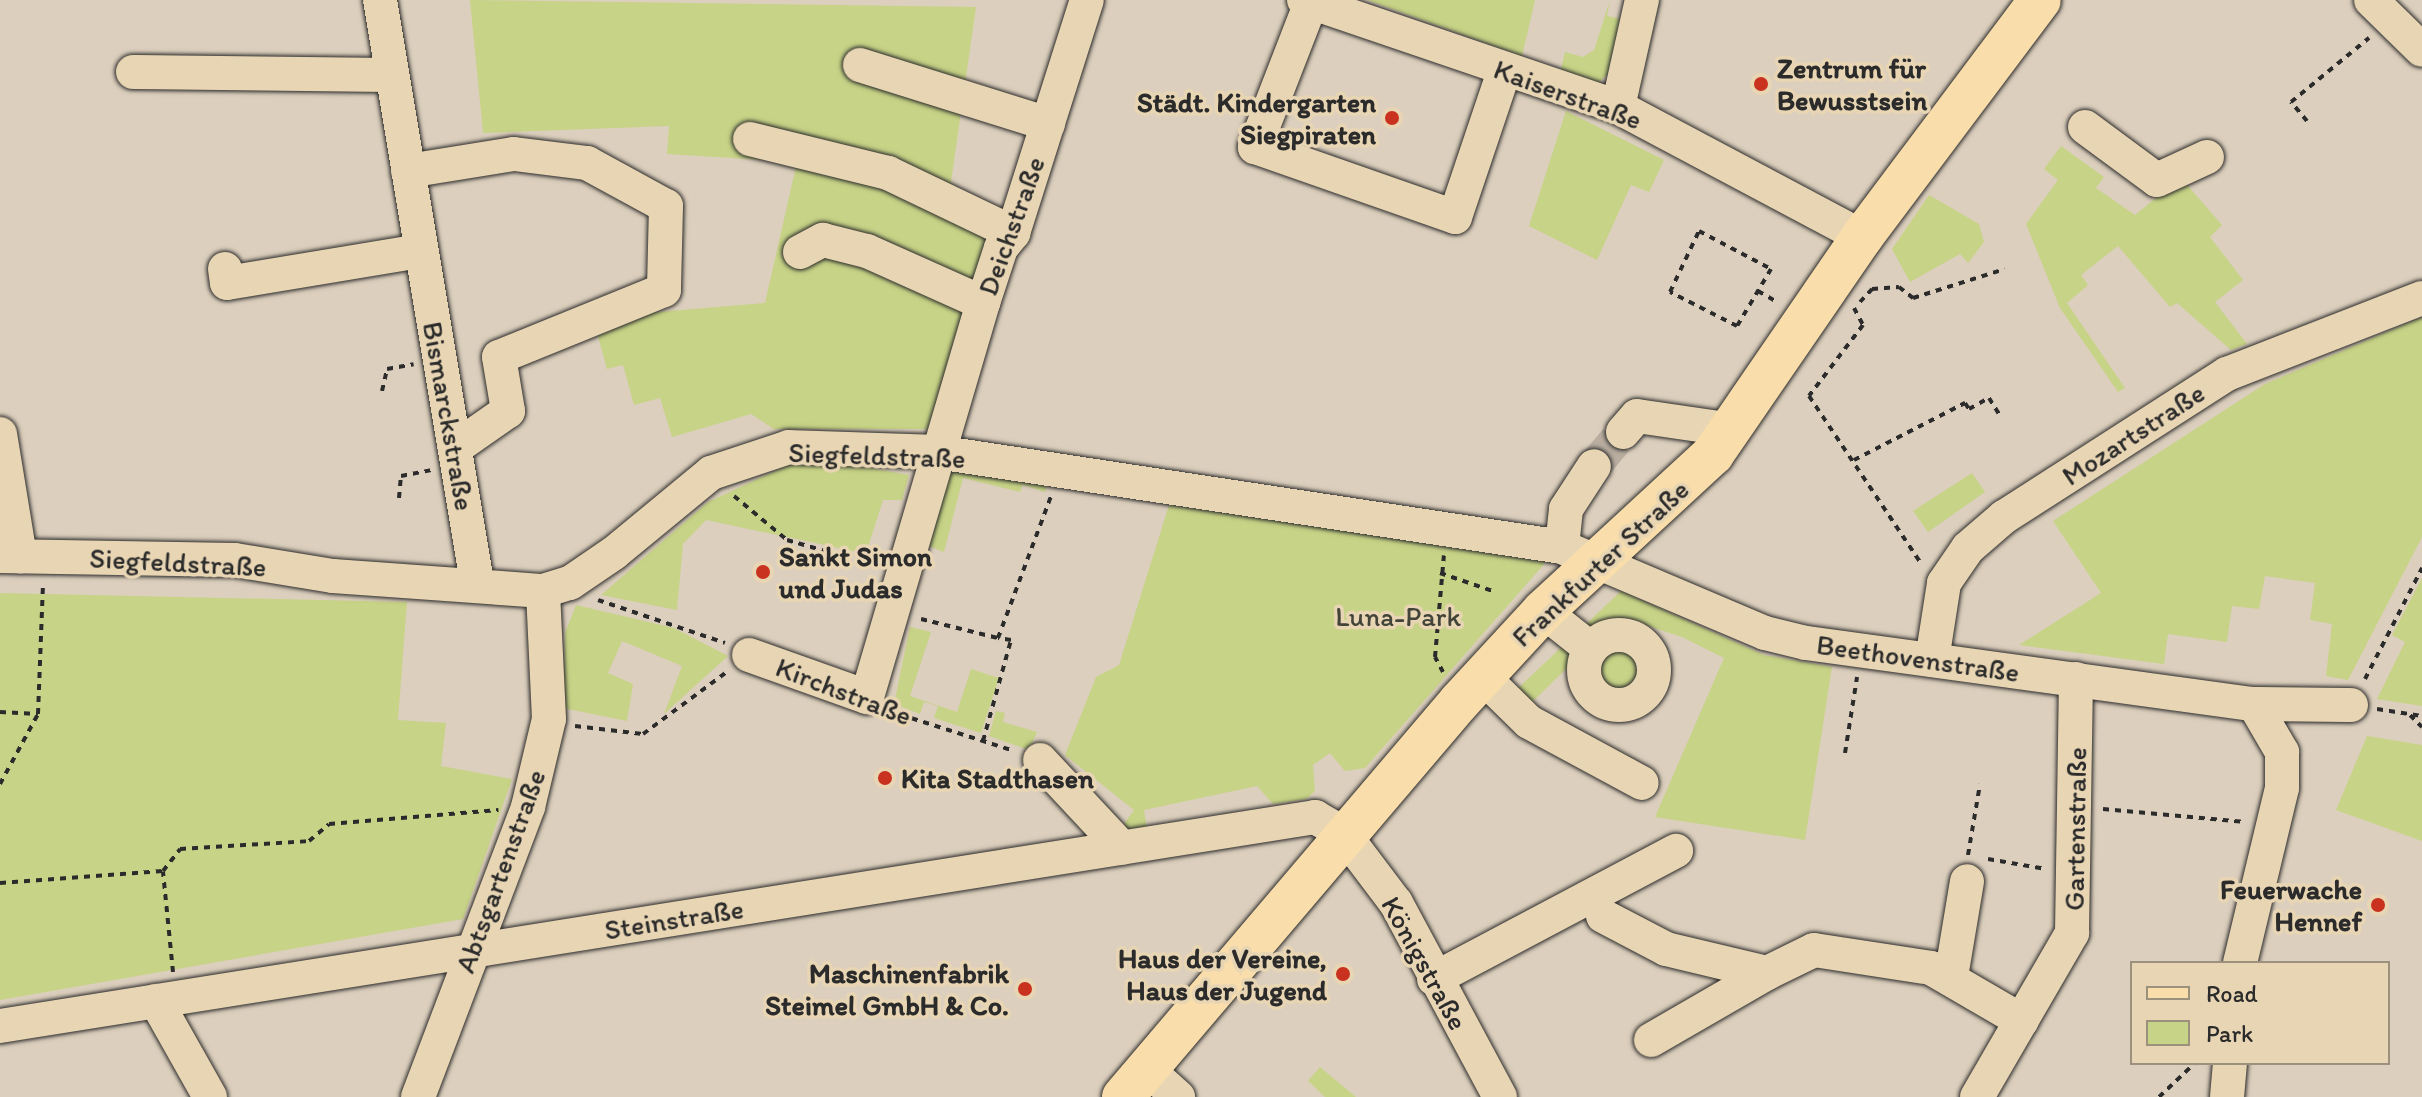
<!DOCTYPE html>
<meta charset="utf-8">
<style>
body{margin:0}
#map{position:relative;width:2422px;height:1097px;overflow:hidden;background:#dccfbd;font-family:Itim,sans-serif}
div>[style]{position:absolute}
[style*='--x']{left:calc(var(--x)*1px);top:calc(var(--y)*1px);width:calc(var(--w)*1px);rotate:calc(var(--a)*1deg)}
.green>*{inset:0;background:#c7d386}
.round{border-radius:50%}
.minor-tunnel>*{height:34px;margin-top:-17px;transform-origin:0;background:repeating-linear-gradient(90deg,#b9aea0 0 34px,transparent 0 51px)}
.path>*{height:4px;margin-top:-2px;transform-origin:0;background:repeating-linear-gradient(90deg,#2b2b2b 0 6px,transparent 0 12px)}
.roads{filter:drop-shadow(0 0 2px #2b2b2b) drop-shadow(0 0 2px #2b2b2b)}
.minor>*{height:34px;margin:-17px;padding:0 17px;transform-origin:17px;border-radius:17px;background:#e8d5b3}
.minor>.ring{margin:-17px;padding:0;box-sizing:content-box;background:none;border:34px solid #e8d5b3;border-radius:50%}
.major>*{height:42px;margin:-21px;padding:0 21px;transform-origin:21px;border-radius:21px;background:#f9deab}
.dots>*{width:22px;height:22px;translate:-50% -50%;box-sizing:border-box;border:4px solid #e8d5b3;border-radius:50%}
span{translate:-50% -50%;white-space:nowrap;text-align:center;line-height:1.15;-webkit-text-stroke:7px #e8d5b3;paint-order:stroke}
.poi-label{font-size:28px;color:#2b2b2b;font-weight:700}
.left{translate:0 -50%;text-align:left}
.right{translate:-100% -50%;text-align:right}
.street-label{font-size:28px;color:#2b2b2b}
.park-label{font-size:28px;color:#424439}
.legend{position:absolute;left:2130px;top:961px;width:260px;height:104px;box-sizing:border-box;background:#e8d5b3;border:2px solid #9c917d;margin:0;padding:10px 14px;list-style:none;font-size:24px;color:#2b2b2b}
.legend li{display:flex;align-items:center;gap:16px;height:40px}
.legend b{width:40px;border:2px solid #9c917d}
</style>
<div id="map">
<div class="green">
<div style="clip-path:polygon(470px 0,976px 7px,949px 196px,996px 220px,932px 429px,774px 429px,751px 414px,672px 437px,660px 398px,634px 405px,623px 365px,607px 369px,597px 333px,623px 315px,765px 303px,797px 162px,667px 154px,669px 126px,483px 133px)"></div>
<div style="clip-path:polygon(1367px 0,1535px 0,1522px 56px)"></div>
<div style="clip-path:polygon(1610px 0,1607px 16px,1625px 20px,1615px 68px,1598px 83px,1561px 69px,1565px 52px,1583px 57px,1594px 50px)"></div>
<div style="clip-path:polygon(1566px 111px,1664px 160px,1649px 192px,1631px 185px,1597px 260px,1529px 226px)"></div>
<div style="clip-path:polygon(2061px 146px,2104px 177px,2096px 188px,2135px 215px,2181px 178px,2222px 225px,2210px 237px,2243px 280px,2215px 302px,2247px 344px,2231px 350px,2177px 303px,2170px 307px,2118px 246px,2081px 275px,2088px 285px,2067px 303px,2125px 388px,2118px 392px,2060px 308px,2026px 224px,2058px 180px,2044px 169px)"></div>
<div style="clip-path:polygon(1929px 195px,1979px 224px,1984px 242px,1968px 263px,1960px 254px,1910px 282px,1892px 249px)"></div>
<div style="clip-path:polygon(2422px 317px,2422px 537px,2348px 680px,2326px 676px,2332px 624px,2310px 620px,2315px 583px,2265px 576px,2259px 609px,2232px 606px,2227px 642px,2168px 634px,2164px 664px,2019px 645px,2101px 593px,2053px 521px,2265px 384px)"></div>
<div style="clip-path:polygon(847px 464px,909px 475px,902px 500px,883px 500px,869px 544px,858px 552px,706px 520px,683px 544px,677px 610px,601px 595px,708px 502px,788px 465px)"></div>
<div style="clip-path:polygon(949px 471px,1047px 483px,1045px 492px,1023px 485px,1020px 492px,963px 478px,944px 552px,929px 546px)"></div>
<div style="clip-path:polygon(1972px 473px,1985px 492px,1928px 532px,1913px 511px)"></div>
<div style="clip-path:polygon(1169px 505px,1337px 529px,1546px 562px,1365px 768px,1345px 771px,1330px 753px,1313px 765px,1315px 791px,1306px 799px,1273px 804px,1257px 786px,1144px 810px,1147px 830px,1131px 832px,1123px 825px,1134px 810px,1065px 755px,1096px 677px,1119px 665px)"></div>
<div style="clip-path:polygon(2422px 578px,2422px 706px,2377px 699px,2405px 642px,2392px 635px)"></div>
<div style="clip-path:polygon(1621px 591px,1764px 655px,1832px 667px,1805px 840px,1655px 817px,1724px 658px,1682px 637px,1642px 624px,1608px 628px,1527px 707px,1516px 690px)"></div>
<div style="clip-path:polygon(0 593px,407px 602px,398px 720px,446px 723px,441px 766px,512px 779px,463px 919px,0 1000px)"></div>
<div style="clip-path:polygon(576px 605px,674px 628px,728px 656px,664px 714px,682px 666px,622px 641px,608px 673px,633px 684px,627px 721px,563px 708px,565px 633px)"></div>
<div style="clip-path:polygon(910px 627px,931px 632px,910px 696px,957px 712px,971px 669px,999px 678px,981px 733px,934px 718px,938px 706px,924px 702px,920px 714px,894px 704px)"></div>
<div class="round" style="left:1592px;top:642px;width:54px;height:54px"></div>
<div style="clip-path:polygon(996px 711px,1005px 713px,1003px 722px,1037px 732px,1029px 750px,989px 736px)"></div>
<div style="clip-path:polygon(2367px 736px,2422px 745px,2422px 841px,2336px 810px)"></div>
<div style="clip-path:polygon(1320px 1067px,1356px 1097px,1325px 1097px,1308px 1081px)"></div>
</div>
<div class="minor-tunnel">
<div style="--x:1594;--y:466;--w:45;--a:-49.5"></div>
</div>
<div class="path">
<div style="--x:2307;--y:121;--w:25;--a:-130"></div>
<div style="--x:2291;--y:102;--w:101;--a:-39.4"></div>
<div style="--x:1699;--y:231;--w:81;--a:27.8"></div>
<div style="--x:1771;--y:269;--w:66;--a:120.8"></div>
<div style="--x:1737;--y:326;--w:75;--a:-153.1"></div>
<div style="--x:1670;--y:292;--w:68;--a:-64.6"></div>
<div style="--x:1758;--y:291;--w:22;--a:30"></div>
<div style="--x:1860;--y:302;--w:18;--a:-47"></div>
<div style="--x:1872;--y:289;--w:27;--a:-4"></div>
<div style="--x:1899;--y:287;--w:18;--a:38"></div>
<div style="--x:1913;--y:298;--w:96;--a:-17.5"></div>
<div style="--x:1854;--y:308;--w:19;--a:62"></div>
<div style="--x:1863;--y:325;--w:89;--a:127.3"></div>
<div style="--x:1809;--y:396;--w:201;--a:56.2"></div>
<div style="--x:382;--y:391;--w:23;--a:-77"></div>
<div style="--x:387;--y:369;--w:27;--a:-10"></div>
<div style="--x:1854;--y:460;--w:125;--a:-27.2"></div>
<div style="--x:1965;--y:403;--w:7;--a:56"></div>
<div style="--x:1969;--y:409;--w:23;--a:-29"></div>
<div style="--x:1989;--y:398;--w:19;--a:58"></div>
<div style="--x:734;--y:496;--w:69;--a:39.7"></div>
<div style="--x:787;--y:540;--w:94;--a:16.1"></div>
<div style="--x:399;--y:498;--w:22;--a:-85"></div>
<div style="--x:401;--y:476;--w:32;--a:-11"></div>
<div style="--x:1440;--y:573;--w:56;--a:18.8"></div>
<div style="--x:598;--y:600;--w:134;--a:18.7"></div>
<div style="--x:921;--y:619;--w:79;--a:13.9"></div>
<div style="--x:998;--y:638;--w:152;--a:-69.5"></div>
<div style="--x:1443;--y:672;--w:17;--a:-118"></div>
<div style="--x:1435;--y:657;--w:102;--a:-85"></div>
<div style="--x:2365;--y:679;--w:125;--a:-62.8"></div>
<div style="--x:2377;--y:709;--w:46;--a:8.8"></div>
<div style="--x:889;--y:711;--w:131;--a:17.7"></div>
<div style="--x:0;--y:712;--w:38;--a:3"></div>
<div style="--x:2410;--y:715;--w:17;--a:45"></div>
<div style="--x:575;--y:726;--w:68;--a:6.7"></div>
<div style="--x:643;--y:734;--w:106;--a:-36.5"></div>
<div style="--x:983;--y:741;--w:105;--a:-74.5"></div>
<div style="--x:1011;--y:640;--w:13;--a:-171"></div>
<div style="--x:1845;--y:753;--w:77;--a:-81"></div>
<div style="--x:0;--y:784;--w:80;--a:-61.5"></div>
<div style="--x:38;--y:714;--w:130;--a:-87.8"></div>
<div style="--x:2103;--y:809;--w:143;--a:5.2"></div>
<div style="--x:1968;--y:855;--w:72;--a:-80.4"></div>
<div style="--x:1988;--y:859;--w:59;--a:9.8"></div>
<div style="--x:0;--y:883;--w:163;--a:-4.2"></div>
<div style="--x:173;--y:972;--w:101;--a:-95.7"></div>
<div style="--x:163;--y:871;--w:28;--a:-52"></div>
<div style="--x:180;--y:849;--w:129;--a:-3.5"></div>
<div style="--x:309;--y:841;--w:26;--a:-40"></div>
<div style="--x:329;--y:824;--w:170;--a:-4.7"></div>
<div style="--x:2159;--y:1097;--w:50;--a:-43.4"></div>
</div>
<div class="roads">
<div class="minor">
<div style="--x:380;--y:0;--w:590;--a:80.54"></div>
<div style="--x:1304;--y:0;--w:332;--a:18.8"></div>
<div style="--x:1618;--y:107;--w:276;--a:28"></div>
<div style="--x:1312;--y:0;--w:158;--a:111.2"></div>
<div style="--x:1255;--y:147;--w:212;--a:19.3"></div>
<div style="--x:1455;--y:217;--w:154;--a:-71.4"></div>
<div style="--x:2371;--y:0;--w:71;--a:44.4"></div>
<div style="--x:860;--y:65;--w:197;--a:17.4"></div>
<div style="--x:133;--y:72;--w:259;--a:0.7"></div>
<div style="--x:1618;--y:107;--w:110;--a:-77.4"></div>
<div style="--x:2085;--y:127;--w:89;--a:36.4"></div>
<div style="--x:2157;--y:180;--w:55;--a:-24.7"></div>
<div style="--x:750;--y:139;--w:142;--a:13.8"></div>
<div style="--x:888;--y:173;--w:139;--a:25.6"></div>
<div style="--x:408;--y:171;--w:107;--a:-9.1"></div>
<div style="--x:514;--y:154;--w:74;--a:7"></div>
<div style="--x:587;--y:163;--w:90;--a:28.6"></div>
<div style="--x:666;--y:206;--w:84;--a:91.4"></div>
<div style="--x:664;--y:290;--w:178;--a:157.9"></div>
<div style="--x:499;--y:357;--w:55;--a:80.5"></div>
<div style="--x:508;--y:411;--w:65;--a:145.1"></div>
<div style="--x:800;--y:252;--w:26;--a:-28"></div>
<div style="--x:823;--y:240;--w:45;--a:14"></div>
<div style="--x:867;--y:251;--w:127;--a:24.1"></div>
<div style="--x:225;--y:269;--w:14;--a:82"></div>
<div style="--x:227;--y:283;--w:197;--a:-9.4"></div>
<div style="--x:1623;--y:432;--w:21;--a:-49"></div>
<div style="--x:1637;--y:416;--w:97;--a:8.3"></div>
<div style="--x:0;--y:434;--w:124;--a:80.7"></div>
<div style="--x:1562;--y:547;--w:38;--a:-84"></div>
<div style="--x:1566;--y:509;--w:51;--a:-56.9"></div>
<div style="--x:0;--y:556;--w:235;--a:1"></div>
<div style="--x:235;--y:560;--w:99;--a:9.3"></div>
<div style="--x:333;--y:576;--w:211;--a:4.1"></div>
<div style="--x:543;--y:591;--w:28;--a:-17"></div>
<div style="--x:570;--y:583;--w:53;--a:-34.3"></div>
<div style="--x:614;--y:553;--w:126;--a:-39.5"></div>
<div style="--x:711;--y:473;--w:82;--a:-18.4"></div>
<div style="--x:789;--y:447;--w:148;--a:1.9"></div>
<div style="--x:937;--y:452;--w:632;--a:8.64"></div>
<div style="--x:1562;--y:547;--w:220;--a:23"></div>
<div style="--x:1765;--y:633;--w:42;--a:13.7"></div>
<div style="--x:1806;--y:643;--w:452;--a:7.8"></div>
<div style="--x:2254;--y:704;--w:56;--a:59.7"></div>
<div style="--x:2282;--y:752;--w:36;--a:90"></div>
<div style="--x:2282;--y:788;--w:180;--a:103.5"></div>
<div style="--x:1543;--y:611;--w:61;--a:38.4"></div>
<div class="ring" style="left:1584px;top:635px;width:36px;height:36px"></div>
<div style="--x:749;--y:655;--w:125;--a:19.6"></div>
<div style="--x:867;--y:697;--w:411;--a:-73.6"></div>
<div style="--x:983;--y:303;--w:58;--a:-71.9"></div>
<div style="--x:1001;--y:248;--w:19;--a:-51"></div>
<div style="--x:1013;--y:233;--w:244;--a:-72.4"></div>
<div style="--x:1932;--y:660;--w:78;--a:-81.1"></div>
<div style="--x:1944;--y:583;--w:42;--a:-55.6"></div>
<div style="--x:1968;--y:548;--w:48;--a:-40.7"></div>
<div style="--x:2004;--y:517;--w:265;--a:-32.7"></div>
<div style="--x:2227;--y:374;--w:209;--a:-21.3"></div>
<div style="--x:1483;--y:677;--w:64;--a:44.4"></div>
<div style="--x:1529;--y:722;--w:128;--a:28.4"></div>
<div style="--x:2254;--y:704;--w:97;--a:0.6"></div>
<div style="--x:1040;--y:760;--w:120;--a:47"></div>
<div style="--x:1603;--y:916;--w:71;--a:27.6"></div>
<div style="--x:1666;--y:949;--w:104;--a:13.4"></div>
<div style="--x:1767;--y:973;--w:52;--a:-26.1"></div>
<div style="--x:1814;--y:950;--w:118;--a:8.7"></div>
<div style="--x:1931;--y:968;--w:105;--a:30.2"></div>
<div style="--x:1951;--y:977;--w:97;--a:-80.5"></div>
<div style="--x:1434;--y:979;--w:274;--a:-27.9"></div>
<div style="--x:156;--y:1001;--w:110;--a:60.6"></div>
<div style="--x:0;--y:1026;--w:1332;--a:-9.03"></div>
<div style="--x:1315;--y:817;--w:32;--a:30"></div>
<div style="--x:1343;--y:833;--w:88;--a:52.9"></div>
<div style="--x:1396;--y:903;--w:220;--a:61.8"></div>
<div style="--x:1651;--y:1040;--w:134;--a:-30"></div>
<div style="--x:1147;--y:1069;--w:42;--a:42.1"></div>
<div style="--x:418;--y:1097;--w:310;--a:-69.2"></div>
<div style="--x:528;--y:807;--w:90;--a:-76.6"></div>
<div style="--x:549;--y:719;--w:128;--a:-92.7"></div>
<div style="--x:1977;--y:1097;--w:190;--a:-59.9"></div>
<div style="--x:2072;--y:933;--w:254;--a:-89.1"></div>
<div style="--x:2227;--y:1097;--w:34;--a:-85"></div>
</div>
<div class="major">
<div style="--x:1123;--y:1097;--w:520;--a:-49.6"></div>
<div style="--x:1460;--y:701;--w:122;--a:-47.3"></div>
<div style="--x:1543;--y:611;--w:231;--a:-42.7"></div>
<div style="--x:1713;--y:454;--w:263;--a:-55.5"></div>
<div style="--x:1862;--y:237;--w:296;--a:-53.1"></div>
</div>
</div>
<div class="dots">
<div style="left:1761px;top:84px;background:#c8321e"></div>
<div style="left:1392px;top:118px;background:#c8321e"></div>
<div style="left:763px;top:572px;background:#c8321e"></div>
<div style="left:885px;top:778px;background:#c8321e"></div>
<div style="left:2378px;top:905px;background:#c8321e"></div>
<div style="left:1343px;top:974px;background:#c8321e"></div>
<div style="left:1025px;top:989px;background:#c8321e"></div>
</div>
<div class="poi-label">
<span class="left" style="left:1777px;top:84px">Zentrum für<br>Bewusstsein</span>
<span class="right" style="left:1376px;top:118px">Städt. Kindergarten<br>Siegpiraten</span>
<span class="left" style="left:779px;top:572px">Sankt Simon<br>und Judas</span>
<span class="left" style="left:901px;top:778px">Kita Stadthasen</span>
<span class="right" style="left:2362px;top:905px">Feuerwache<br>Hennef</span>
<span class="right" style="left:1327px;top:974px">Haus der Vereine,<br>Haus der Jugend</span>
<span class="right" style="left:1009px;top:989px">Maschinenfabrik<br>Steimel GmbH &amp; Co.</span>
</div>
<div class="street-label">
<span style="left:1568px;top:94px;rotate:20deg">Kaiserstraße</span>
<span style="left:1011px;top:226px;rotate:-70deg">Deichstraße</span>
<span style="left:449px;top:416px;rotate:80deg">Bismarckstraße</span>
<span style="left:2133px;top:434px;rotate:-33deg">Mozartstraße</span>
<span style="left:877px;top:455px;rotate:2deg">Siegfeldstraße</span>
<span style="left:178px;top:562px;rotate:3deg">Siegfeldstraße</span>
<span style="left:1600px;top:563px;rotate:-43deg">Frankfurter Straße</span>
<span style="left:1918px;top:658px;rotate:8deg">Beethovenstraße</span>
<span style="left:844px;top:691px;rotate:21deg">Kirchstraße</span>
<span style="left:2075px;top:829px;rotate:-89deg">Gartenstraße</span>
<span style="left:500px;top:871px;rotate:-70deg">Abtsgartenstraße</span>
<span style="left:674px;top:919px;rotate:-9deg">Steinstraße</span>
<span style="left:1425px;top:963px;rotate:61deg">Königstraße</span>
</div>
<div class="park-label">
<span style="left:1398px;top:616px">Luna-Park</span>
</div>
<ul class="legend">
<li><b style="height:10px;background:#f9deab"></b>Road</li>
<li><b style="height:22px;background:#c7d386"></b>Park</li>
</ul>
</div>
